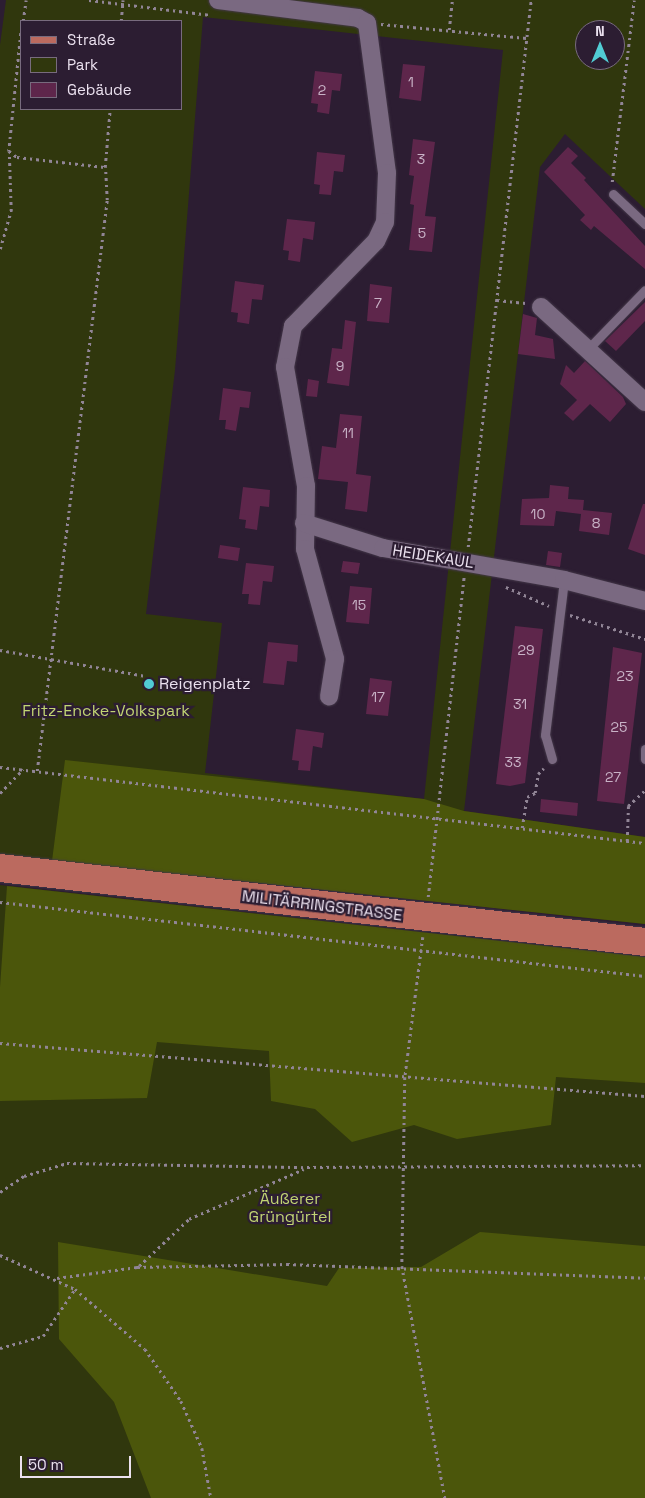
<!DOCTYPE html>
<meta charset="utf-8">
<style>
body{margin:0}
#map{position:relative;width:645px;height:1498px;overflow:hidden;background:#2c1d32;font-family:"Space Grotesk",sans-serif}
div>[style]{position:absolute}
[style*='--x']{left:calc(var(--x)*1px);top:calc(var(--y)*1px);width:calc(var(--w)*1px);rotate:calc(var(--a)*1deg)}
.green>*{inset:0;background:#30370d}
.forest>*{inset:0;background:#4b560b}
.building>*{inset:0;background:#5e264b}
.path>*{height:2.5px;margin-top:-1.25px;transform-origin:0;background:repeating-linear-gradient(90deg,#918596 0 2.5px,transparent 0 6.5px)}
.roads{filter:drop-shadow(0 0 1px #433748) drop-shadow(0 0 1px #433748)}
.lane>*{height:9px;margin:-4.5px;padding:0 4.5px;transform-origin:4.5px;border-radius:4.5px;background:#7a6981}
.street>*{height:18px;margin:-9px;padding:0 9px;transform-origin:9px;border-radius:9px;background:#7a6981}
.primary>*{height:28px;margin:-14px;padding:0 14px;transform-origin:14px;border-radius:14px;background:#bb6a5f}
.dots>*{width:14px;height:14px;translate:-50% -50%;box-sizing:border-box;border:2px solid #2c1d32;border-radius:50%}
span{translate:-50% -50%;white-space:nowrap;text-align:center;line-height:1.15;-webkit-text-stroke:4.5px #2c1d32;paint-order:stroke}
.number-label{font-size:14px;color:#c8b2c6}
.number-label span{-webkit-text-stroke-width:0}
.street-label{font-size:16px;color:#ebe1ef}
.poi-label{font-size:16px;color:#ebe1ef}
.left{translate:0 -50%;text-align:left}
.park-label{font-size:16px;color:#c1d473}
.legend{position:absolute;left:20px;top:20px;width:162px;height:90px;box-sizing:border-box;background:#2c1d32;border:1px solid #786b7e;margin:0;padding:6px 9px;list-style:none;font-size:15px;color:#ebe1ef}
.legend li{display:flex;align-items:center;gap:10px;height:25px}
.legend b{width:25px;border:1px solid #786b7e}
.north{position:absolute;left:575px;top:20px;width:50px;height:50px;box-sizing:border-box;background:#2c1d32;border:1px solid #786b7e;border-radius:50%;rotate:0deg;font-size:14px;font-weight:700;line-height:20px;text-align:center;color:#ebe1ef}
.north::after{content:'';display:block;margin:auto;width:18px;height:22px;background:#51ccd4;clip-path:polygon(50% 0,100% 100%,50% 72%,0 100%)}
.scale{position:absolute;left:20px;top:1456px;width:111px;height:22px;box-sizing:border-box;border:2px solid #ebe1ef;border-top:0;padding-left:6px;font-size:15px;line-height:18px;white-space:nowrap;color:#ebe1ef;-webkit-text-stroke:4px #2c1d32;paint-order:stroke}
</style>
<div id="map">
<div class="green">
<div style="clip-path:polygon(evenodd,6px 0,645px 0,645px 209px,565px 134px,540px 167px,464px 811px,645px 837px,645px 924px,0 855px,0 45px,6px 0,203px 17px,503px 50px,424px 799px,205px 773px,222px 623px,146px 614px,175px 370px,203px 17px,6px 0,21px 21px,181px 21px,181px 109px,21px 109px,21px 21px,6px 0,585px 30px,615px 30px,615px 60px,585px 60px,585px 30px)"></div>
<div style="clip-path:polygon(0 885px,645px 957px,645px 1498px,0 1498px)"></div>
</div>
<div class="forest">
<div style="clip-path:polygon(65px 760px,424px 799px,464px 811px,645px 837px,645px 924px,52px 861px)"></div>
<div style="clip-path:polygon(7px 886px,645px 957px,645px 1083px,556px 1077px,551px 1125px,457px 1139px,414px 1125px,352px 1142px,315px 1109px,271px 1101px,269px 1051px,157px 1042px,147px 1098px,0 1101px,0 987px)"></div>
<div style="clip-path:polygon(480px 1232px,645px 1246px,645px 1498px,151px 1498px,114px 1402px,59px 1339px,58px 1242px,327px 1286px,339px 1268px,421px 1267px)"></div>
</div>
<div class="building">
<div style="clip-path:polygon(403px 64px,425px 66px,421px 101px,399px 98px)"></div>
<div style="clip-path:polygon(315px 71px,342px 74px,340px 91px,332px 90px,329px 114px,317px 112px,318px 104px,311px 103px)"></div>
<div style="clip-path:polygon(413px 139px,435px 142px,425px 216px,436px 217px,432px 252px,409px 250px,414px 205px,410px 204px,414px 176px,409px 175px)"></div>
<div style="clip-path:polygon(568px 147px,578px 156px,571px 163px,586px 178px,584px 180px,645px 246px,645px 269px,594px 226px,591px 230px,580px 220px,585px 215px,544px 172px)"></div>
<div style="clip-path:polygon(317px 152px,345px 155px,343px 172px,334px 171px,331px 195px,319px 194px,320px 185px,314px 184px)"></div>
<div style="clip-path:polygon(287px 219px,315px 222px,313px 240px,303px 238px,300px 262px,288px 260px,289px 251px,283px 250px)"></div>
<div style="clip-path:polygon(235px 281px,264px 285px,262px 300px,252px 299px,249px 324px,237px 322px,238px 313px,231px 312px)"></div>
<div style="clip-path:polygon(370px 284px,392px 287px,389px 323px,367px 321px)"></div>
<div style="clip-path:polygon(645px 302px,645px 321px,616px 351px,605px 341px)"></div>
<div style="clip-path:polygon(523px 314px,537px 318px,535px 335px,553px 339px,555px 359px,518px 354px)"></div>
<div style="clip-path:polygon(345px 320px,356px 322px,349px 386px,327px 383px,332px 348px,342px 349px)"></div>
<div style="clip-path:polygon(585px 361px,623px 397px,626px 404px,610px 422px,590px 404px,573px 421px,564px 413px,577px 400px,560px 384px,566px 365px,574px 373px)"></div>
<div style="clip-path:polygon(308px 379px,319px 381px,317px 397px,306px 396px)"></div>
<div style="clip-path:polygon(223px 388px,251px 392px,249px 408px,240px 407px,236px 431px,225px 429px,226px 420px,219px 420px)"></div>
<div style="clip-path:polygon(340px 414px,362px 416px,356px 474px,371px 476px,367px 512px,345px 509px,348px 482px,318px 479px,322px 446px,336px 448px)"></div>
<div style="clip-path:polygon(550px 485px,569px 487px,568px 499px,584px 500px,583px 510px,612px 513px,609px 535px,579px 531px,581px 514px,556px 511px,554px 526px,520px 525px,522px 499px,549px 498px)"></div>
<div style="clip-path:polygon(243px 487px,270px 490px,269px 507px,260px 506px,257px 530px,245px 528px,246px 520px,239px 519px)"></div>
<div style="clip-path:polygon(643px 504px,645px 504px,645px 555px,628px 549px)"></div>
<div style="clip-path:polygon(220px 545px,240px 548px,238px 561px,218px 558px)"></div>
<div style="clip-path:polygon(548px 551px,562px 553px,560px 567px,546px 565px)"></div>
<div style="clip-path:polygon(343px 561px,360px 563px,358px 574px,341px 572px)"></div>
<div style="clip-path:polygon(246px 563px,274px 566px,272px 582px,263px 581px,260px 605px,248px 604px,249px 594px,242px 594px)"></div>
<div style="clip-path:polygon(350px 586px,372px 588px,369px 624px,346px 622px)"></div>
<div style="clip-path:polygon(515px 626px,543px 629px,525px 783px,510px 786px,496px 784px)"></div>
<div style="clip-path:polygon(268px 642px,298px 645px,297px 662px,287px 661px,284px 685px,263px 683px)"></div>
<div style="clip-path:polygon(613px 647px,642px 653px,624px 804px,597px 801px)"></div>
<div style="clip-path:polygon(370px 678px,392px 681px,388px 716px,366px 714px)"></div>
<div style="clip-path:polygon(296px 729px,324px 733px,322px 748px,313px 746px,310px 771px,298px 770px,299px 761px,292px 760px)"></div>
<div style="clip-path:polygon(541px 799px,578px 803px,577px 816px,540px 812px)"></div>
</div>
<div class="path">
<div style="--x:89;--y:0;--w:123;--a:7"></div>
<div style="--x:23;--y:21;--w:21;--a:-82"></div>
<div style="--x:121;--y:21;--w:21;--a:-85"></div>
<div style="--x:381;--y:24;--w:146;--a:5.5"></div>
<div style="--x:449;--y:30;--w:30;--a:-84"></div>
<div style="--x:21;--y:33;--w:119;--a:95.8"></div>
<div style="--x:9;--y:151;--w:10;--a:37"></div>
<div style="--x:17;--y:157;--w:88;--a:6.6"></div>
<div style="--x:612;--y:182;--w:183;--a:-83.1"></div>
<div style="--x:0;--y:249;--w:40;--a:-74"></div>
<div style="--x:11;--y:211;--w:59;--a:-91.9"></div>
<div style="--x:497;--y:300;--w:29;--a:6"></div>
<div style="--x:468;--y:547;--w:551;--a:-83.43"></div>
<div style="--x:506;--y:587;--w:47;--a:23.8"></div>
<div style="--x:570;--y:615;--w:79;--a:17.7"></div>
<div style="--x:0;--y:650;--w:148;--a:10.1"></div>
<div style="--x:0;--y:767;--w:649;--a:6.72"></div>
<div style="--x:37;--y:771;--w:575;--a:-83.01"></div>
<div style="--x:107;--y:200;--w:33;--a:-93"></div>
<div style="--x:105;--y:167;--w:58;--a:-85.1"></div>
<div style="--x:0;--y:793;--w:33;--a:-46"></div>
<div style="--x:522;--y:828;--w:31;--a:-81"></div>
<div style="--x:527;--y:797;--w:9;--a:-27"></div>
<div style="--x:535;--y:793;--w:19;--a:-81"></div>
<div style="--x:538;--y:774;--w:8;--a:-45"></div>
<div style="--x:627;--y:841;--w:35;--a:-88"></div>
<div style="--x:628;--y:806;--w:23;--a:-43"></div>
<div style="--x:428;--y:897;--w:322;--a:-83.6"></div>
<div style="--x:0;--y:902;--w:649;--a:6.54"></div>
<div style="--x:423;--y:937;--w:141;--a:97.3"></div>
<div style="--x:405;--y:1077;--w:189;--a:90.9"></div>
<div style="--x:402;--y:1266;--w:236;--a:79.5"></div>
<div style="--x:0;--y:1043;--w:647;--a:4.7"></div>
<div style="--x:0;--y:1192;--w:29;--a:-34"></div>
<div style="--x:24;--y:1176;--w:45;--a:-16.8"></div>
<div style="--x:67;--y:1163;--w:240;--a:1"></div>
<div style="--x:307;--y:1167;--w:338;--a:-0.3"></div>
<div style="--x:0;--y:1255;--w:82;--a:24.4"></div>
<div style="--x:75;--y:1289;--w:92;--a:40.6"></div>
<div style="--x:145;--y:1349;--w:63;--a:55.3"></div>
<div style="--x:181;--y:1401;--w:51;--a:65.9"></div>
<div style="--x:202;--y:1448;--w:51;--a:79.8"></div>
<div style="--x:139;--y:1266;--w:69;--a:-43.2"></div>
<div style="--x:189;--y:1219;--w:125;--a:-23.5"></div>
<div style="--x:57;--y:1278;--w:81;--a:-7.8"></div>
<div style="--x:137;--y:1267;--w:150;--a:-1.1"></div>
<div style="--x:287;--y:1264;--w:358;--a:2.2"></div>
<div style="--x:0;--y:1348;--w:45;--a:-15.6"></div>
<div style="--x:43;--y:1336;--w:57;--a:-55.8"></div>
</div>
<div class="roads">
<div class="lane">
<div style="--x:613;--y:194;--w:44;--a:43.2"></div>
<div style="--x:587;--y:350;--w:83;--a:-46"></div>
<div style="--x:645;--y:749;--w:10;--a:90"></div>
<div style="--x:552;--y:759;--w:25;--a:-106"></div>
<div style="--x:545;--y:735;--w:156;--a:-83"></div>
</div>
<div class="street">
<div style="--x:218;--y:0;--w:141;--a:7.3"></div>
<div style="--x:358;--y:18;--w:10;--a:29"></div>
<div style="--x:367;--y:23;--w:151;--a:82.4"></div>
<div style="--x:387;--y:173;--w:49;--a:92.3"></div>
<div style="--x:385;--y:222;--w:21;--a:115"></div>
<div style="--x:376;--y:241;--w:119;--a:134.3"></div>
<div style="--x:293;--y:326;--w:42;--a:101"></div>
<div style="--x:285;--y:367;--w:121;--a:80"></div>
<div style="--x:306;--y:486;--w:63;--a:90.9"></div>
<div style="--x:305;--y:549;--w:114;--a:74.7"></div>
<div style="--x:335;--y:659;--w:38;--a:99"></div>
<div style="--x:541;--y:307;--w:141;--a:42.4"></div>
<div style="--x:304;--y:523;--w:83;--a:17.6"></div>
<div style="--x:383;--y:548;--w:184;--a:10"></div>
<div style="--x:564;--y:580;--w:84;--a:14.5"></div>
</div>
<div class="primary">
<div style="--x:0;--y:868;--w:649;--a:6.54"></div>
</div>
</div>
<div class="dots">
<div style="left:149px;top:684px;background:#51ccd4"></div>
</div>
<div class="number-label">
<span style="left:411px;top:82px">1</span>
<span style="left:322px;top:90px">2</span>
<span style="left:421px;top:159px">3</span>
<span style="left:422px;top:233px">5</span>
<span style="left:378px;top:303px">7</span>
<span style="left:340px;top:366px">9</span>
<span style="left:348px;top:433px">11</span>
<span style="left:538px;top:514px">10</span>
<span style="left:596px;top:523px">8</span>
<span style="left:359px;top:605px">15</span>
<span style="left:526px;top:650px">29</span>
<span style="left:625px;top:676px">23</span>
<span style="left:378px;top:697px">17</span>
<span style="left:520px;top:704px">31</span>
<span style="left:619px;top:727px">25</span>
<span style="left:513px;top:762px">33</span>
<span style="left:613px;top:777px">27</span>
</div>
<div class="street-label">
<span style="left:433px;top:557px;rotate:9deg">HEIDEKAUL</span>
<span style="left:322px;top:906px;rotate:7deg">MILITÄRRINGSTRASSE</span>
</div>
<div class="poi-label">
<span class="left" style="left:159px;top:684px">Reigenplatz</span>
</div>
<div class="park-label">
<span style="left:106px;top:711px">Fritz-Encke-Volkspark</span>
<span style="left:290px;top:1208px">Äußerer<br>Grüngürtel</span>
</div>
<ul class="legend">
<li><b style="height:6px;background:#bb6a5f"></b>Straße</li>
<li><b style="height:14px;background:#30370d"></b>Park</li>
<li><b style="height:14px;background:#5e264b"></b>Gebäude</li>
</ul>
<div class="north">N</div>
<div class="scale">50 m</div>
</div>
